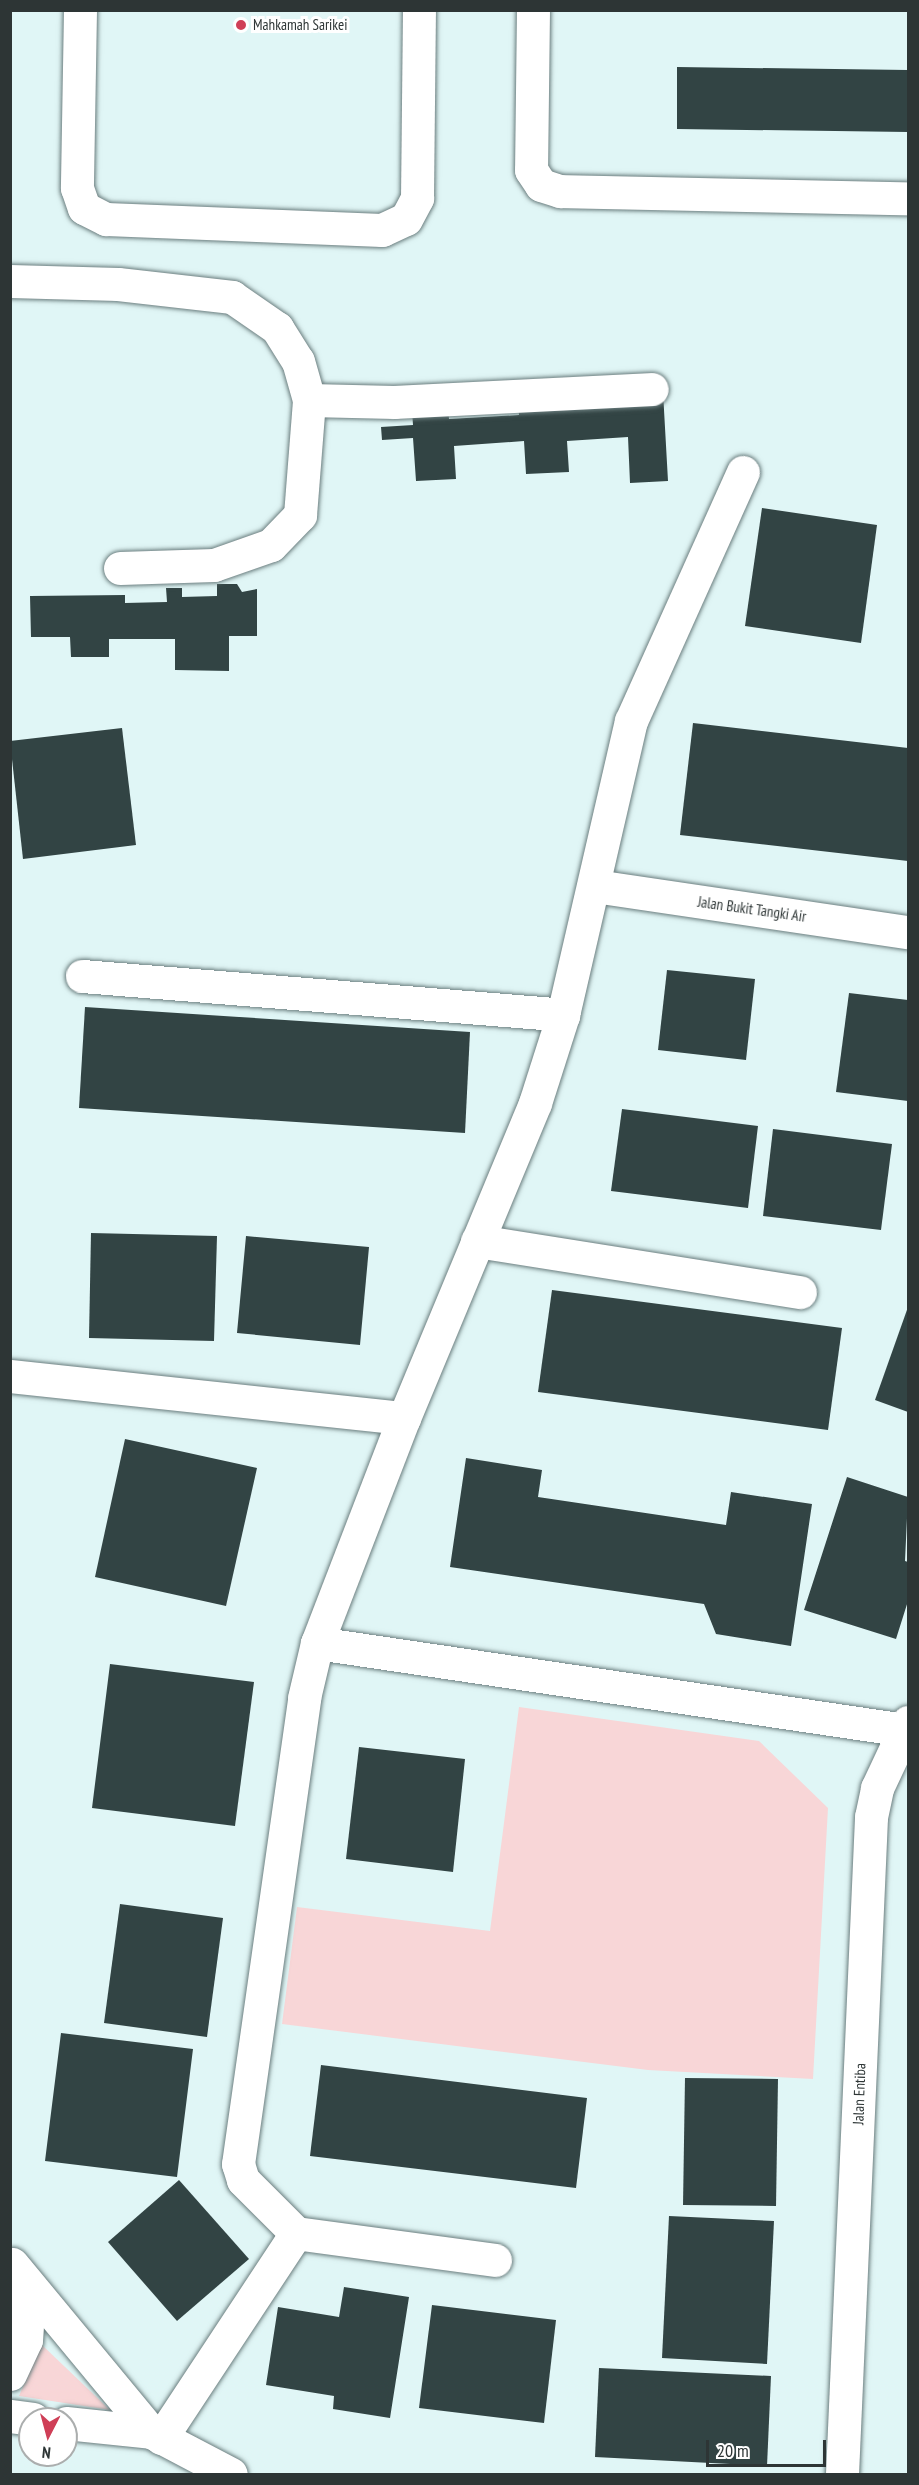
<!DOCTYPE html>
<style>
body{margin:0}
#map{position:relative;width:919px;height:2485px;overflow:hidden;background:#e0f6f6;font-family:"PT Sans Narrow",sans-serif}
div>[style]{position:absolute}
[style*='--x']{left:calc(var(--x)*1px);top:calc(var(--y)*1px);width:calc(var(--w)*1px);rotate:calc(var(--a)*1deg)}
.green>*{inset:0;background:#f8d6d7}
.building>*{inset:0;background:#324444}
.roads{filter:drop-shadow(0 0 2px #6b7e7f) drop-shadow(0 0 2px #6b7e7f)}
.minor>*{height:33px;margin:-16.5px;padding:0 16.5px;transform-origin:16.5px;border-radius:16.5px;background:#fff}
.dots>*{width:16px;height:16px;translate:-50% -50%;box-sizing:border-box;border:3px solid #fff;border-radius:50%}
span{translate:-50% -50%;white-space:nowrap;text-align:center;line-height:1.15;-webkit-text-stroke:6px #fff;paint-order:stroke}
.poi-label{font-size:15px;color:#2d3535}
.left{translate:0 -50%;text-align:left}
.street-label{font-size:15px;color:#2d3535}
.frame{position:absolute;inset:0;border:12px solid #2d3535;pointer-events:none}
.north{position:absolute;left:18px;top:2407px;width:60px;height:60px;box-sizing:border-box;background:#fff;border:2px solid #abaeae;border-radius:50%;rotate:186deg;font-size:16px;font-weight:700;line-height:24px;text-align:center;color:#2d3535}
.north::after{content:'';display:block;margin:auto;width:21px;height:27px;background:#cf3f57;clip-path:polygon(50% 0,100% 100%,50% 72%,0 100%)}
.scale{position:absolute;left:706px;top:2440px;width:120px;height:27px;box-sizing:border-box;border:3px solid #2d3535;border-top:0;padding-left:8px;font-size:18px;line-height:21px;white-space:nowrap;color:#2d3535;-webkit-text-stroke:4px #fff;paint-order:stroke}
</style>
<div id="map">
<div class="green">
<div style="clip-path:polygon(519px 1707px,759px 1741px,828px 1808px,813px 2079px,648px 2070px,282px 2024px,297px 1907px,490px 1931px)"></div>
<div style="clip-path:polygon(41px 2344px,110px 2410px,19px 2396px)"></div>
</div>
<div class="building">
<div style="clip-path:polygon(677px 67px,908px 70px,908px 132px,677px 129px)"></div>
<div style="clip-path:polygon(663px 392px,668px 481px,630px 483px,628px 437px,567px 441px,569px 472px,526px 474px,524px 441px,454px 446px,456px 479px,416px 481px,413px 438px,382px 440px,381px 427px,413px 425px,412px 411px,448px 410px,449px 419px,519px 415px,518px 403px)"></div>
<div style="clip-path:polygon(762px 508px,877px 525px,861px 643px,745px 626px)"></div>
<div style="clip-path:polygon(217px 584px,237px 584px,242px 592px,257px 589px,257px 636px,229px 636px,229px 671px,175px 670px,175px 639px,109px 639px,109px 657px,71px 657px,70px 637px,31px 637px,30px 596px,125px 595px,125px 603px,167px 602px,166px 588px,182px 588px,182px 597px,217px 596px)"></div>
<div style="clip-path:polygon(693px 723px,908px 748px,908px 861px,680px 835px)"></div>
<div style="clip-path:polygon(122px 728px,136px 845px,23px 859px,10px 741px)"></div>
<div style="clip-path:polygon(667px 970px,755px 979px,746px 1060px,658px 1050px)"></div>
<div style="clip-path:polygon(849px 993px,908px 1000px,908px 1101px,836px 1092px)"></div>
<div style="clip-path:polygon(85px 1007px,470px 1032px,465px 1133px,79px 1108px)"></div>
<div style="clip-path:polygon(622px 1109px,758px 1126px,748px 1208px,611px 1191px)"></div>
<div style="clip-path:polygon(773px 1129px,892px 1144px,881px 1230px,763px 1216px)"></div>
<div style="clip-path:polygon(91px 1233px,217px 1236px,214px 1341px,89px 1338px)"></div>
<div style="clip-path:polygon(246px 1236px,369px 1247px,360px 1345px,237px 1333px)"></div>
<div style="clip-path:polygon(552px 1290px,842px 1328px,828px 1430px,538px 1392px)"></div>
<div style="clip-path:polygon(908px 1307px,908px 1412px,875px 1400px)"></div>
<div style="clip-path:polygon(125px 1439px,257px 1468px,226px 1606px,95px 1577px)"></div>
<div style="clip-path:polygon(466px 1458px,542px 1470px,538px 1497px,726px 1525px,731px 1492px,812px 1504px,791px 1646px,716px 1634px,704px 1604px,450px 1567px)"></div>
<div style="clip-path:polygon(847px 1477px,908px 1497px,905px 1561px,908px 1562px,908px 1601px,896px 1639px,804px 1610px)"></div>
<div style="clip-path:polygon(110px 1664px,254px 1682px,235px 1826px,92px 1808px)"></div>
<div style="clip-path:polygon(359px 1747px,465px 1759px,453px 1872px,346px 1859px)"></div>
<div style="clip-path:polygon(120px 1904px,223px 1918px,207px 2037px,104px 2023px)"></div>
<div style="clip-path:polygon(61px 2033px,193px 2049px,177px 2177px,45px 2161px)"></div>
<div style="clip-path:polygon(321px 2065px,587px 2098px,576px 2188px,310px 2156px)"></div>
<div style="clip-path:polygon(685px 2078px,778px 2079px,776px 2206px,683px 2205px)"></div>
<div style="clip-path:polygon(179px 2180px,249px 2259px,177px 2321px,108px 2242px)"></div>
<div style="clip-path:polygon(669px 2216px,774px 2221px,767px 2364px,662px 2358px)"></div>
<div style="clip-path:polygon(344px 2287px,409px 2297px,390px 2418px,333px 2409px,334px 2396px,266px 2385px,278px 2307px,339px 2317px)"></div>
<div style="clip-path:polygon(432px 2305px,556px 2320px,544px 2423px,419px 2408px)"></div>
<div style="clip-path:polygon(599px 2368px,771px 2376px,767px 2466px,595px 2457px)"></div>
</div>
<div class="roads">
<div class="minor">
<div style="--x:80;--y:10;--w:178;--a:91"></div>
<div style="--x:77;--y:188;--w:21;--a:71"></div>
<div style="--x:84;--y:208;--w:25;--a:27"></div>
<div style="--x:106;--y:219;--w:276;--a:2.3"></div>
<div style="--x:382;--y:230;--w:26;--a:-25"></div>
<div style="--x:406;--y:219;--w:24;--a:-62"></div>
<div style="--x:417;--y:198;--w:188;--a:-89.4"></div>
<div style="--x:533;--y:10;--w:160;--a:90.7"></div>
<div style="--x:531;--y:170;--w:18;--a:56"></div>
<div style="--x:541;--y:185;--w:20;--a:18"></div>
<div style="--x:560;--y:191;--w:348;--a:1.2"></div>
<div style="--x:10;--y:281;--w:108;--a:1.6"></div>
<div style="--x:118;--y:284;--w:115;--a:6.5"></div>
<div style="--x:232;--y:297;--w:55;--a:34.6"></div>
<div style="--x:277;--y:328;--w:39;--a:58"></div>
<div style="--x:298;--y:361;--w:41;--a:74.2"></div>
<div style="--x:309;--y:400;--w:86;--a:1.3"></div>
<div style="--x:395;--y:402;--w:257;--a:-2.9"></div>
<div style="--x:120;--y:568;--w:94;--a:-1.8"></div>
<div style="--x:214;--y:565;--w:60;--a:-19.3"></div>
<div style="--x:271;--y:545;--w:42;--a:-46"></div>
<div style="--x:300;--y:515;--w:115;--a:-85.5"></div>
<div style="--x:595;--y:886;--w:316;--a:8.4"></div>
<div style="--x:82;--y:976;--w:483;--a:4.6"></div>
<div style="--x:477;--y:1241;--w:327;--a:9"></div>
<div style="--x:10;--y:1376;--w:396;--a:6.1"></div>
<div style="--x:317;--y:1643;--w:594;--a:8.42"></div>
<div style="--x:495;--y:2260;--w:201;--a:-172.3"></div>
<div style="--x:296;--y:2233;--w:75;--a:-135"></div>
<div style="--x:243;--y:2180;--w:17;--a:-107"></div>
<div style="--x:238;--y:2164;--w:471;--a:-81.9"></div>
<div style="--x:304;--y:1698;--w:57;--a:-76.7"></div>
<div style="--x:317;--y:1643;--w:241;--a:-68.9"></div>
<div style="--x:404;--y:1418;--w:341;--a:-67.4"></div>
<div style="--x:535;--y:1103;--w:92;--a:-72.3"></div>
<div style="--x:563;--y:1015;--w:302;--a:-77"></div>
<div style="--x:631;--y:721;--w:273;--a:-65.8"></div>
<div style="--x:12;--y:2264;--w:218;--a:50.4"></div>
<div style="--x:10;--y:2374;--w:38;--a:-65"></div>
<div style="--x:26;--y:2340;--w:30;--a:-86"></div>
<div style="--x:28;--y:2310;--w:35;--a:-105"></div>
<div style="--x:10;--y:2416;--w:23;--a:7"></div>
<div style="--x:66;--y:2423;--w:85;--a:6"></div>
<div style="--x:151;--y:2432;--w:90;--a:27.7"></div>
<div style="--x:161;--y:2438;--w:245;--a:-56.6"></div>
<div style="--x:842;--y:2474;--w:658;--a:-87.47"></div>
<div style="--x:871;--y:1817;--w:30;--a:-78"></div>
<div style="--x:877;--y:1788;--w:73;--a:-64.8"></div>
</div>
</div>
<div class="dots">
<div style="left:241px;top:25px;background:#cf3f57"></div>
</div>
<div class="poi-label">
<span class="left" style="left:253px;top:25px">Mahkamah Sarikei</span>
</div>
<div class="street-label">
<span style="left:752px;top:909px;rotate:8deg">Jalan Bukit Tangki Air</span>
<span style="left:859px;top:2094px;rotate:-88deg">Jalan Entiba</span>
</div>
<div class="frame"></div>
<div class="north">N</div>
<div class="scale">20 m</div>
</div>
